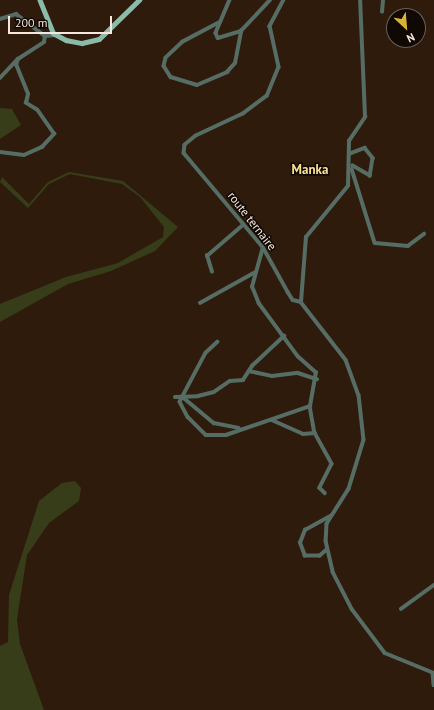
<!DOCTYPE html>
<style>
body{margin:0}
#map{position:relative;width:434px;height:710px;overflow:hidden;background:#2e1b0c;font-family:"PT Sans",sans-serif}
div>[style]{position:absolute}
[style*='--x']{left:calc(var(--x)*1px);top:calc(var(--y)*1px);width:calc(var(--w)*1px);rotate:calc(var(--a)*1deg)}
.green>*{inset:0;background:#373d19}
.minor>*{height:3.5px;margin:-1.75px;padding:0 1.75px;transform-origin:1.75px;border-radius:1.75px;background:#566d65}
.major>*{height:4.5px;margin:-2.25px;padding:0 2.25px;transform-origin:2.25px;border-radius:2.25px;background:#8bbcaa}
span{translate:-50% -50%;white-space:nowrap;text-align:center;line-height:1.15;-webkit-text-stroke:3px #100803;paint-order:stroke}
.street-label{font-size:12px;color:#f5e7dd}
.neighbourhood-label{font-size:13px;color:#fce295;font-weight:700}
.north{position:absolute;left:386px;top:8px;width:40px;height:40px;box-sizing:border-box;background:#100803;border:1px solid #6c615a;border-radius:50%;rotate:154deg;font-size:11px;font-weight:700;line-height:16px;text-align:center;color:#f5e7dd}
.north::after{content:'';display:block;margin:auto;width:14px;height:18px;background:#d9b334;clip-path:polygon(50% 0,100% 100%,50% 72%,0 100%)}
.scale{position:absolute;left:8px;top:16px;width:104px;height:18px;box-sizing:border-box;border:2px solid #f5e7dd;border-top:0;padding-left:5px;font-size:12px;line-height:14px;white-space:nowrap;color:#f5e7dd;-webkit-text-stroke:3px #100803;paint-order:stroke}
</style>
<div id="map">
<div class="green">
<div style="clip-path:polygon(0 108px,12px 109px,21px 125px,0 139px)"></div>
<div style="clip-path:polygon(69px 172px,123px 181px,178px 227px,155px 251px,111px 271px,68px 284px,0 322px,0 304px,66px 277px,118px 263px,163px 237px,164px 227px,140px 197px,122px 184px,70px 174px,49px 184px,28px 208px,0 182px,2px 177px,29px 204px,48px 182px)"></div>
<div style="clip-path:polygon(75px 481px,81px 488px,79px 501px,49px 523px,27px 555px,17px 619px,20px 644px,44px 710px,0 710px,0 646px,8px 642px,9px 595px,39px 501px,62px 483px)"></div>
</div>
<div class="minor">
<div style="--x:230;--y:0;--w:36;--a:113"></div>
<div style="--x:216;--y:33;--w:5;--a:68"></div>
<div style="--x:218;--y:38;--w:24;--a:-17"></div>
<div style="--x:241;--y:31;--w:42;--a:-46.9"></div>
<div style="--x:284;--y:0;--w:30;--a:118"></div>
<div style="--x:270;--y:26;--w:42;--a:77.6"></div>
<div style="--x:279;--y:67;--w:31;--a:112"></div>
<div style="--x:267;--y:96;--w:30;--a:143"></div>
<div style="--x:243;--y:114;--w:52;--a:154.9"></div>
<div style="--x:196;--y:136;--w:14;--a:141"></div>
<div style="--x:185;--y:145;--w:8;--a:97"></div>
<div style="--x:184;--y:153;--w:123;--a:50"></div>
<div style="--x:263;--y:247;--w:51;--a:60.9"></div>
<div style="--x:288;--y:292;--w:9;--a:58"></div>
<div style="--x:293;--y:300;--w:8;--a:14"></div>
<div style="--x:301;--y:302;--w:73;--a:52.2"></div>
<div style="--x:346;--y:360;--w:37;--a:70"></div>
<div style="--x:359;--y:395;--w:45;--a:83.7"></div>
<div style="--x:364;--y:440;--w:51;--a:107"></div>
<div style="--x:349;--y:489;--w:41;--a:122.2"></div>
<div style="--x:327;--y:524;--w:17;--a:93"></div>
<div style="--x:326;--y:541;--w:32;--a:77"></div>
<div style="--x:333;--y:572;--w:42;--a:62.8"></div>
<div style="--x:352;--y:609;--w:55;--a:53.1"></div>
<div style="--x:385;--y:653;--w:53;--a:22.2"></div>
<div style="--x:382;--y:12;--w:12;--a:-85"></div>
<div style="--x:0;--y:19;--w:17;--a:-17"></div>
<div style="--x:16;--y:14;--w:36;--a:37"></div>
<div style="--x:45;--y:36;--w:11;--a:-5"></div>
<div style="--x:219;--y:23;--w:41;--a:152.2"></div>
<div style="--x:183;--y:42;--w:23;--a:137"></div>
<div style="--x:166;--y:58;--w:8;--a:104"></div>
<div style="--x:164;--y:66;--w:13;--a:58"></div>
<div style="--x:171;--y:77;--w:27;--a:17"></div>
<div style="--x:197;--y:85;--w:33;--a:-23"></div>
<div style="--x:227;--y:72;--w:12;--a:-48"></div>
<div style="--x:235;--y:63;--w:33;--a:-79"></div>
<div style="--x:0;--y:78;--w:25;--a:-47"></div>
<div style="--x:0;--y:152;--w:24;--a:7"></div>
<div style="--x:24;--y:155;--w:20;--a:-24"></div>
<div style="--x:42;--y:147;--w:18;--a:-47"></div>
<div style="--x:54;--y:134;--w:29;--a:-125"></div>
<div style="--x:37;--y:110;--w:13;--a:-148"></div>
<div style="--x:26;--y:103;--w:9;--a:-77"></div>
<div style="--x:28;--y:94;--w:31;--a:-112"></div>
<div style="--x:16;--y:65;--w:6;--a:-72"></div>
<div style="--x:18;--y:59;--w:31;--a:-33"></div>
<div style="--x:44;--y:42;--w:6;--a:-81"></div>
<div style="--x:349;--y:154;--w:17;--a:-21"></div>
<div style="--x:365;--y:148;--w:13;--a:51"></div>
<div style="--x:373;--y:158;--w:18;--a:99"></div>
<div style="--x:370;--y:176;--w:20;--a:-150"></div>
<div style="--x:352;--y:169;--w:77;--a:72.7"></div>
<div style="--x:375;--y:243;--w:33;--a:5"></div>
<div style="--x:408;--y:246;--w:20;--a:-37"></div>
<div style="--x:212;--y:272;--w:17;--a:-107"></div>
<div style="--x:207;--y:256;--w:48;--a:-40.7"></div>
<div style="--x:301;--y:302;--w:65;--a:-85.6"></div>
<div style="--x:306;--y:237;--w:66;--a:-50.5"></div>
<div style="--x:348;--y:186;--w:45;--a:-88.7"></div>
<div style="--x:349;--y:141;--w:29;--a:-56"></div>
<div style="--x:365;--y:117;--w:117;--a:-92.4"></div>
<div style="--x:200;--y:303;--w:62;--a:-29.1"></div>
<div style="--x:218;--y:342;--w:16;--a:137"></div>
<div style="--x:206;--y:353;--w:55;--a:118"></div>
<div style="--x:180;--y:402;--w:17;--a:62"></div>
<div style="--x:188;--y:417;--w:25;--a:45"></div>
<div style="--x:206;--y:435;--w:20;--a:0"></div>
<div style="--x:226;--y:435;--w:89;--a:-19"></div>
<div style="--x:310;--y:406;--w:34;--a:-80"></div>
<div style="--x:316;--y:373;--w:24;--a:-138"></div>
<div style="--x:298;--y:357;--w:66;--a:-126.3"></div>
<div style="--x:259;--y:304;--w:18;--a:-112"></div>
<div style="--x:252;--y:287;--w:41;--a:-74.6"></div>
<div style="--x:249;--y:371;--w:24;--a:12"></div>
<div style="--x:272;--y:376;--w:26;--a:-7"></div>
<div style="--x:298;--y:373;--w:20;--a:18"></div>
<div style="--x:175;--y:397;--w:23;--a:-2"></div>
<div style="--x:198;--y:396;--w:16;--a:-14"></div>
<div style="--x:214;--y:392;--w:19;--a:-35"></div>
<div style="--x:230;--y:381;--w:13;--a:-4"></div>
<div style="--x:243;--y:380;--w:17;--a:-57"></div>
<div style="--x:252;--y:366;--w:44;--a:-43.2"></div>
<div style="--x:184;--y:398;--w:39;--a:40"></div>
<div style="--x:214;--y:423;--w:25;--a:11"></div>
<div style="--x:310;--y:406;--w:27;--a:80"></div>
<div style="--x:272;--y:420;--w:34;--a:24"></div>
<div style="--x:303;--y:434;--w:12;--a:-5"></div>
<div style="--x:315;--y:433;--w:35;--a:61"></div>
<div style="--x:332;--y:464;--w:27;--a:117"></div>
<div style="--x:320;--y:488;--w:7;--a:45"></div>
<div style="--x:327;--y:550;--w:9;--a:139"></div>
<div style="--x:320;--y:556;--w:15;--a:180"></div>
<div style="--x:305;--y:556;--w:14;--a:-111"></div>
<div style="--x:300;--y:543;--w:14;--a:-69"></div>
<div style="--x:305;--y:530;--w:29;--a:-29"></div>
<div style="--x:401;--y:609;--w:41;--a:-36"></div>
<div style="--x:433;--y:673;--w:12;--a:85"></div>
</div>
<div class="major">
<div style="--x:40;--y:0;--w:35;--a:68"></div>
<div style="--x:53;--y:33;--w:15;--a:28"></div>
<div style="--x:66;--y:40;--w:16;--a:11"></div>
<div style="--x:82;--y:43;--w:17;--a:-13"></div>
<div style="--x:99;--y:39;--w:56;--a:-44.3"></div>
</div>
<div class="street-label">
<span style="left:252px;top:221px;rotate:52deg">route ternaire</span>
</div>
<div class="neighbourhood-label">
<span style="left:310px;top:170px">Manka</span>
</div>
<div class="north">N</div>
<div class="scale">200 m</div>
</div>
